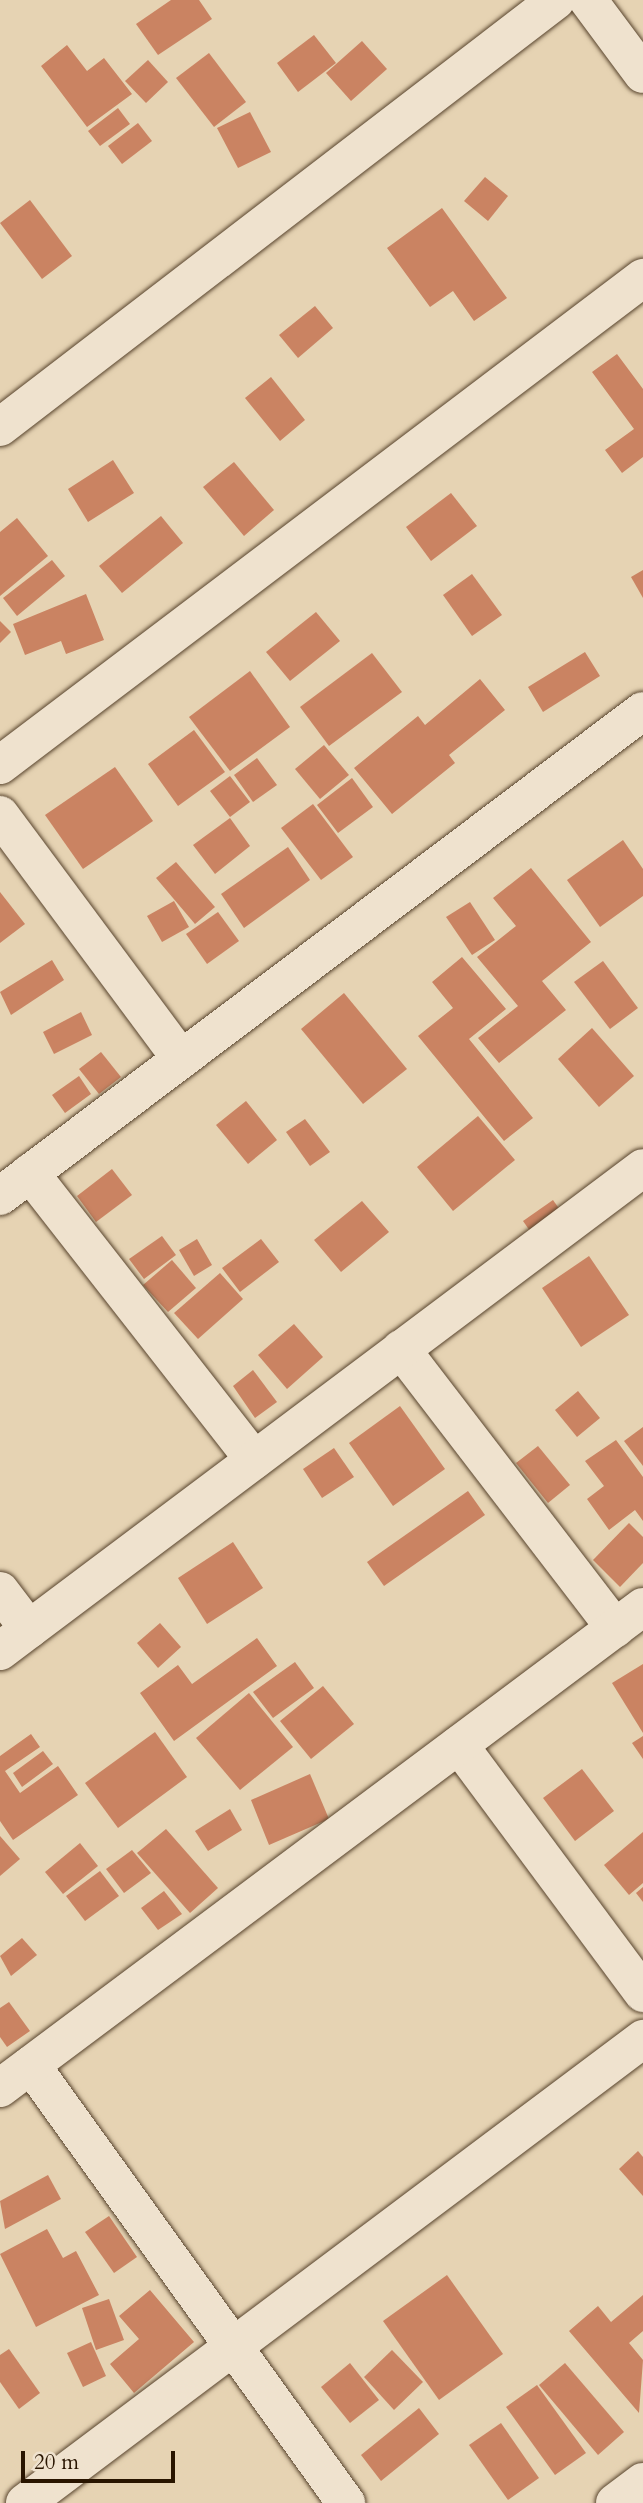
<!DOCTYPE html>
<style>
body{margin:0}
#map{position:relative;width:643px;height:2503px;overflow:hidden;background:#e6d3b3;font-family:Cardo,serif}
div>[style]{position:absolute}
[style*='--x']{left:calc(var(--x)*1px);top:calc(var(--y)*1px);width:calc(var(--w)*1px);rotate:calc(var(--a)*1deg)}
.building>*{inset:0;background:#ca8362}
.roads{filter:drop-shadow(0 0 2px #58442d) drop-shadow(0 0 2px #58442d)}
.street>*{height:38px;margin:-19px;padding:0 19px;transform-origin:19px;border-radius:19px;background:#efe2ce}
.secondary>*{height:38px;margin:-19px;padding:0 19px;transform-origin:19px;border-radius:19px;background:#efe2ce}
span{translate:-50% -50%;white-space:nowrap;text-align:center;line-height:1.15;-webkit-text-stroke:6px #efe2ce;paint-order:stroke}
.scale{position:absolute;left:21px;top:2451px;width:154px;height:32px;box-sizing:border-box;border:4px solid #291500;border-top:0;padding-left:9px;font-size:21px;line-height:24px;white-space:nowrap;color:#291500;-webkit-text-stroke:5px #efe2ce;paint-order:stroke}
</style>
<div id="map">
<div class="building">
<div style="clip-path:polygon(171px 0,199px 0,212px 19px,158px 55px,136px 24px)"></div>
<div style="clip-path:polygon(314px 35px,336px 63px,298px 92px,277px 63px)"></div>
<div style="clip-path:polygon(362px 41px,387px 69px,351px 101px,326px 73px)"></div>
<div style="clip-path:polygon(67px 45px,87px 71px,104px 58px,132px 94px,87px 127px,41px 66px)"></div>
<div style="clip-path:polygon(209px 53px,246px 102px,214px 127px,176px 78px)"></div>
<div style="clip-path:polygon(148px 60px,168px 82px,146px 103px,125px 81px)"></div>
<div style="clip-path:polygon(118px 108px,130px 124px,100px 146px,88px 131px)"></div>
<div style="clip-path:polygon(250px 112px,271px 152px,238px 168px,217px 128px)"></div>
<div style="clip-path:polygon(138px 123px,152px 141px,122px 164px,108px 146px)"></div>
<div style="clip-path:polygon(485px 177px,508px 196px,488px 221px,464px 201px)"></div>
<div style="clip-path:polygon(30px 200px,72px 256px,42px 279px,0 223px)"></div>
<div style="clip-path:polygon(442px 208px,507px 298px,474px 321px,453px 291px,430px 307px,387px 248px)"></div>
<div style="clip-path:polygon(315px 306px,333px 328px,298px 358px,279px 335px)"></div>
<div style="clip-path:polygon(617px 354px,643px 389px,643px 457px,622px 473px,605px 450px,634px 429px,592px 372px)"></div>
<div style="clip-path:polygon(271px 377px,305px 420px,280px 441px,245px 398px)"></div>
<div style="clip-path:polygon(113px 460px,134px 493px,88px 522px,68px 489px)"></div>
<div style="clip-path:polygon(234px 462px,274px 510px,244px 536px,203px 487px)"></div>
<div style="clip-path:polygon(451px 493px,477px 526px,431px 561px,406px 527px)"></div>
<div style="clip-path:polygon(161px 516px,183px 543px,122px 593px,99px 566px)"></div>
<div style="clip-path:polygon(17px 518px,48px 556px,0 596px,0 532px)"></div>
<div style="clip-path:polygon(52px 560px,65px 576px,17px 616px,3px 598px)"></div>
<div style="clip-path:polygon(643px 570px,643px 598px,631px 577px)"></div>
<div style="clip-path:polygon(472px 574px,502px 615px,472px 636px,443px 595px)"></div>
<div style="clip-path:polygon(86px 594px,104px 640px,66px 654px,61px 641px,25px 655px,13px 624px)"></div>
<div style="clip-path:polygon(316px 612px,340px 641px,290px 681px,266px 652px)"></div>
<div style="clip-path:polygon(0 621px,11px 632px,0 643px)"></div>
<div style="clip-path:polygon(585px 652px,600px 676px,543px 712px,528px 687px)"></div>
<div style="clip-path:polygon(372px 653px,402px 692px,329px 746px,300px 707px)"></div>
<div style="clip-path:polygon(250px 671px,290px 727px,230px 771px,189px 717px)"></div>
<div style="clip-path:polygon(480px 679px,505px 710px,449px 755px,455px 763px,392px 814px,354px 768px,418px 716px,425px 725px)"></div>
<div style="clip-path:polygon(194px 730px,225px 772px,178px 806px,148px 764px)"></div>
<div style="clip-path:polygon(324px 745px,349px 775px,320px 799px,295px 769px)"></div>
<div style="clip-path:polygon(257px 758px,277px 785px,253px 802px,234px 775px)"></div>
<div style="clip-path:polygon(115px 767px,153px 821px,83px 869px,45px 815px)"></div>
<div style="clip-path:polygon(230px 776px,250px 802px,230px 817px,210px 791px)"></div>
<div style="clip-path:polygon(352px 778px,373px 807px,338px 833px,317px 805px)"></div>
<div style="clip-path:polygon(313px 804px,353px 857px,321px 880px,281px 828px)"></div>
<div style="clip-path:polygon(230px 818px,250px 846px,215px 874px,193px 845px)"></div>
<div style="clip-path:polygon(623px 840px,643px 869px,643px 896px,600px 927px,567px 880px)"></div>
<div style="clip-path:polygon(288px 847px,310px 880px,244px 928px,221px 894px)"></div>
<div style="clip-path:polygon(176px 862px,215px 907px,195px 924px,156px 878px)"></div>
<div style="clip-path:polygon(531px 868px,591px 942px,542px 981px,566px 1010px,499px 1063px,478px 1038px,518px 1006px,477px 957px,516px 926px,493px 898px)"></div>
<div style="clip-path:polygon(0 892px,25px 924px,0 943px)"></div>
<div style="clip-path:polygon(174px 901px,189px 927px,162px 942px,147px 916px)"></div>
<div style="clip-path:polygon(470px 902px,495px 940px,472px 955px,446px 917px)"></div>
<div style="clip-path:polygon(218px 912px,239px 941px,207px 964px,186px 934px)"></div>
<div style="clip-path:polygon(462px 957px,506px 1009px,469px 1039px,533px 1118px,504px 1141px,418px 1036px,453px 1008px,432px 982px)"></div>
<div style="clip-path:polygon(52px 960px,64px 980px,11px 1015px,0 992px)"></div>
<div style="clip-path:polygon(603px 961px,638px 1008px,610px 1029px,574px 982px)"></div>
<div style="clip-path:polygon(344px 993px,407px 1069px,363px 1104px,301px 1029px)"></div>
<div style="clip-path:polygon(81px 1012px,92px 1035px,54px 1054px,43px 1032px)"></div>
<div style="clip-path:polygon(592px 1028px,634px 1076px,599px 1107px,558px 1059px)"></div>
<div style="clip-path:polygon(101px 1052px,121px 1077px,99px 1094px,79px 1069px)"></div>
<div style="clip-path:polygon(79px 1076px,91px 1094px,65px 1113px,52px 1095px)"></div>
<div style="clip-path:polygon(246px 1101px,277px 1140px,248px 1164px,216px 1125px)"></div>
<div style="clip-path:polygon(478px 1116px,515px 1160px,453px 1211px,417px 1167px)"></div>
<div style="clip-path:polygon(305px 1119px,330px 1152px,310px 1166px,286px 1132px)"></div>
<div style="clip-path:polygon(112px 1169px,132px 1195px,96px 1222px,77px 1196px)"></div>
<div style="clip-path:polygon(553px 1200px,567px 1220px,537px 1241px,523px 1221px)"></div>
<div style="clip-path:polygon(362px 1201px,389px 1232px,341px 1272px,314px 1240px)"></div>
<div style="clip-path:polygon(162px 1236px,176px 1255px,144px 1279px,129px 1259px)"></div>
<div style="clip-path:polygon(197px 1239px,212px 1265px,194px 1276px,179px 1250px)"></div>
<div style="clip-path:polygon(261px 1239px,279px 1262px,240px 1292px,222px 1268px)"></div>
<div style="clip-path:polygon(589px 1256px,629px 1315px,581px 1347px,542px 1288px)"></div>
<div style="clip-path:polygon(172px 1260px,196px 1288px,168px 1312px,143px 1285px)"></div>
<div style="clip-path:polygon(220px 1273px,243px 1299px,198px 1339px,174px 1313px)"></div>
<div style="clip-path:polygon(294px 1324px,323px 1357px,287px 1389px,258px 1355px)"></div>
<div style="clip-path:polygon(253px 1370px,277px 1402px,255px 1418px,233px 1386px)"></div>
<div style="clip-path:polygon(578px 1391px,600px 1418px,577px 1437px,555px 1410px)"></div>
<div style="clip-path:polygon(400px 1406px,445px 1469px,393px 1506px,349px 1443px)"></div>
<div style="clip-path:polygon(643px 1427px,643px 1466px,624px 1441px)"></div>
<div style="clip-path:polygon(616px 1440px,643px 1477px,643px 1521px,635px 1510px,609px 1530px,587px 1499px,604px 1486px,585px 1461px)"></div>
<div style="clip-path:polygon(538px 1446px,570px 1485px,548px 1503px,516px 1463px)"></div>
<div style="clip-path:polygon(334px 1448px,354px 1477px,322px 1498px,303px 1469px)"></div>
<div style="clip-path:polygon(468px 1491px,485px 1515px,384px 1586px,367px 1562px)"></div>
<div style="clip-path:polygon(629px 1523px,643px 1537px,643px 1563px,620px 1587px,593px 1560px)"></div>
<div style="clip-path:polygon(233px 1542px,263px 1588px,207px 1624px,178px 1578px)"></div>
<div style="clip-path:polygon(160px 1623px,181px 1647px,158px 1668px,137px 1643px)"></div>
<div style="clip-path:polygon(257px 1638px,277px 1666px,174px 1741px,140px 1693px,178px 1665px,192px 1684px)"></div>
<div style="clip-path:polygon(295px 1662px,314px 1688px,273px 1718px,253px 1692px)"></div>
<div style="clip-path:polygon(643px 1664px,643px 1733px,612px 1683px)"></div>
<div style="clip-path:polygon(323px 1686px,354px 1724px,311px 1759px,280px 1721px)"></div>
<div style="clip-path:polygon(249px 1693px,293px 1747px,240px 1790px,196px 1738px)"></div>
<div style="clip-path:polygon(155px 1732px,187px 1777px,118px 1828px,85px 1783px)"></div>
<div style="clip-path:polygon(31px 1734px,40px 1747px,5px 1771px,20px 1793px,58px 1766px,78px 1795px,13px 1840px,0 1821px,0 1756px)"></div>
<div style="clip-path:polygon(643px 1736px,643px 1759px,632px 1743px)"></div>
<div style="clip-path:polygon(43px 1751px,53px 1764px,22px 1787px,13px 1773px)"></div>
<div style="clip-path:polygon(582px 1769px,614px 1811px,575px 1841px,543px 1798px)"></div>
<div style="clip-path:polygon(310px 1774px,329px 1819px,269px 1845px,251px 1800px)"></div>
<div style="clip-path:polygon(230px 1809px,242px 1830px,208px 1851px,195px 1831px)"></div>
<div style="clip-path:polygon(166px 1829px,218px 1888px,190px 1913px,137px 1853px)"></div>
<div style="clip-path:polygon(643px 1832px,643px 1883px,629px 1895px,604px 1865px)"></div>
<div style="clip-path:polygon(0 1836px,20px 1859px,0 1876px)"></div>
<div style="clip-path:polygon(80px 1843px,98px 1866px,63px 1894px,45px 1872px)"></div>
<div style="clip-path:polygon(132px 1850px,151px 1873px,124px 1893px,106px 1869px)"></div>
<div style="clip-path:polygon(100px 1871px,119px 1896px,85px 1921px,66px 1896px)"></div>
<div style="clip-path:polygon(643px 1887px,643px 1902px,636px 1893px)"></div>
<div style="clip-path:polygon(164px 1891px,182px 1914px,158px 1930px,141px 1908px)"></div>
<div style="clip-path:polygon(22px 1938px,37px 1955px,11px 1976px,0 1956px)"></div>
<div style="clip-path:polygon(9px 2002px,30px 2031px,7px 2047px,0 2037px,0 2008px)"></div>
<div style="clip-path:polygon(638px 2151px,643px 2157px,643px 2196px,619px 2169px)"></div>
<div style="clip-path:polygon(48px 2175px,61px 2199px,5px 2229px,0 2201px)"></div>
<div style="clip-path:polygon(109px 2216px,137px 2257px,114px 2273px,85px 2232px)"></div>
<div style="clip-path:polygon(47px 2229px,63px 2258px,76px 2251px,99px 2295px,36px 2327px,0 2254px)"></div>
<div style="clip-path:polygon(447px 2275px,503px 2354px,439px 2400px,383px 2321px)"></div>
<div style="clip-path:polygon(150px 2290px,194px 2342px,134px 2393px,110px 2364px,139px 2339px,119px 2316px)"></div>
<div style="clip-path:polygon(643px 2295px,643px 2331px,629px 2343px,643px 2360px,639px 2413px,569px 2331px,598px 2306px,611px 2322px)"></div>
<div style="clip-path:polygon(109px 2299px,124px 2340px,96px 2350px,82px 2308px)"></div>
<div style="clip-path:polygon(91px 2342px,106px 2376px,83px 2387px,67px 2353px)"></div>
<div style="clip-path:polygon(9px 2349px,40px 2393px,19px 2409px,0 2382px,0 2355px)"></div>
<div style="clip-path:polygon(392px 2350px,423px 2382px,394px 2410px,364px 2377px)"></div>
<div style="clip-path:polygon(350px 2363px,379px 2400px,350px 2423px,321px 2387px)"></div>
<div style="clip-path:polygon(565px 2363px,624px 2432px,598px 2455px,539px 2385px)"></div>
<div style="clip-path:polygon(537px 2385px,586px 2453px,555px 2475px,506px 2407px)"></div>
<div style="clip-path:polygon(419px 2408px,439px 2434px,381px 2481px,361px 2455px)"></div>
<div style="clip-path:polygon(501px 2423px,539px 2478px,508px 2500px,469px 2445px)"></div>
</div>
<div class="roads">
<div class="street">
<div style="--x:0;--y:427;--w:701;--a:-37.52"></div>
<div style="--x:0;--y:765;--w:807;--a:-37.14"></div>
<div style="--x:0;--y:815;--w:304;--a:53.4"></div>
<div style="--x:30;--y:1173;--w:364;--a:52"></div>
<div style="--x:0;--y:1196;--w:805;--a:-37.03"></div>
<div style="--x:401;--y:1349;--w:352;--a:52.5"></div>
<div style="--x:0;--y:1591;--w:48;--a:52.7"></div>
<div style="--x:0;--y:1651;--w:804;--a:-36.91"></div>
<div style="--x:459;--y:1745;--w:309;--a:53.4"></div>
<div style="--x:31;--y:2065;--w:540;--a:54.28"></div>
<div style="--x:0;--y:2088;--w:803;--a:-36.8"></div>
<div style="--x:25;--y:2503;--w:773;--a:-36.9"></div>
<div style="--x:615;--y:2503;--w:35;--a:-37"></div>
</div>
<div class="secondary">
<div style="--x:588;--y:0;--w:92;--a:53.4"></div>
</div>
</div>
<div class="scale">20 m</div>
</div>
